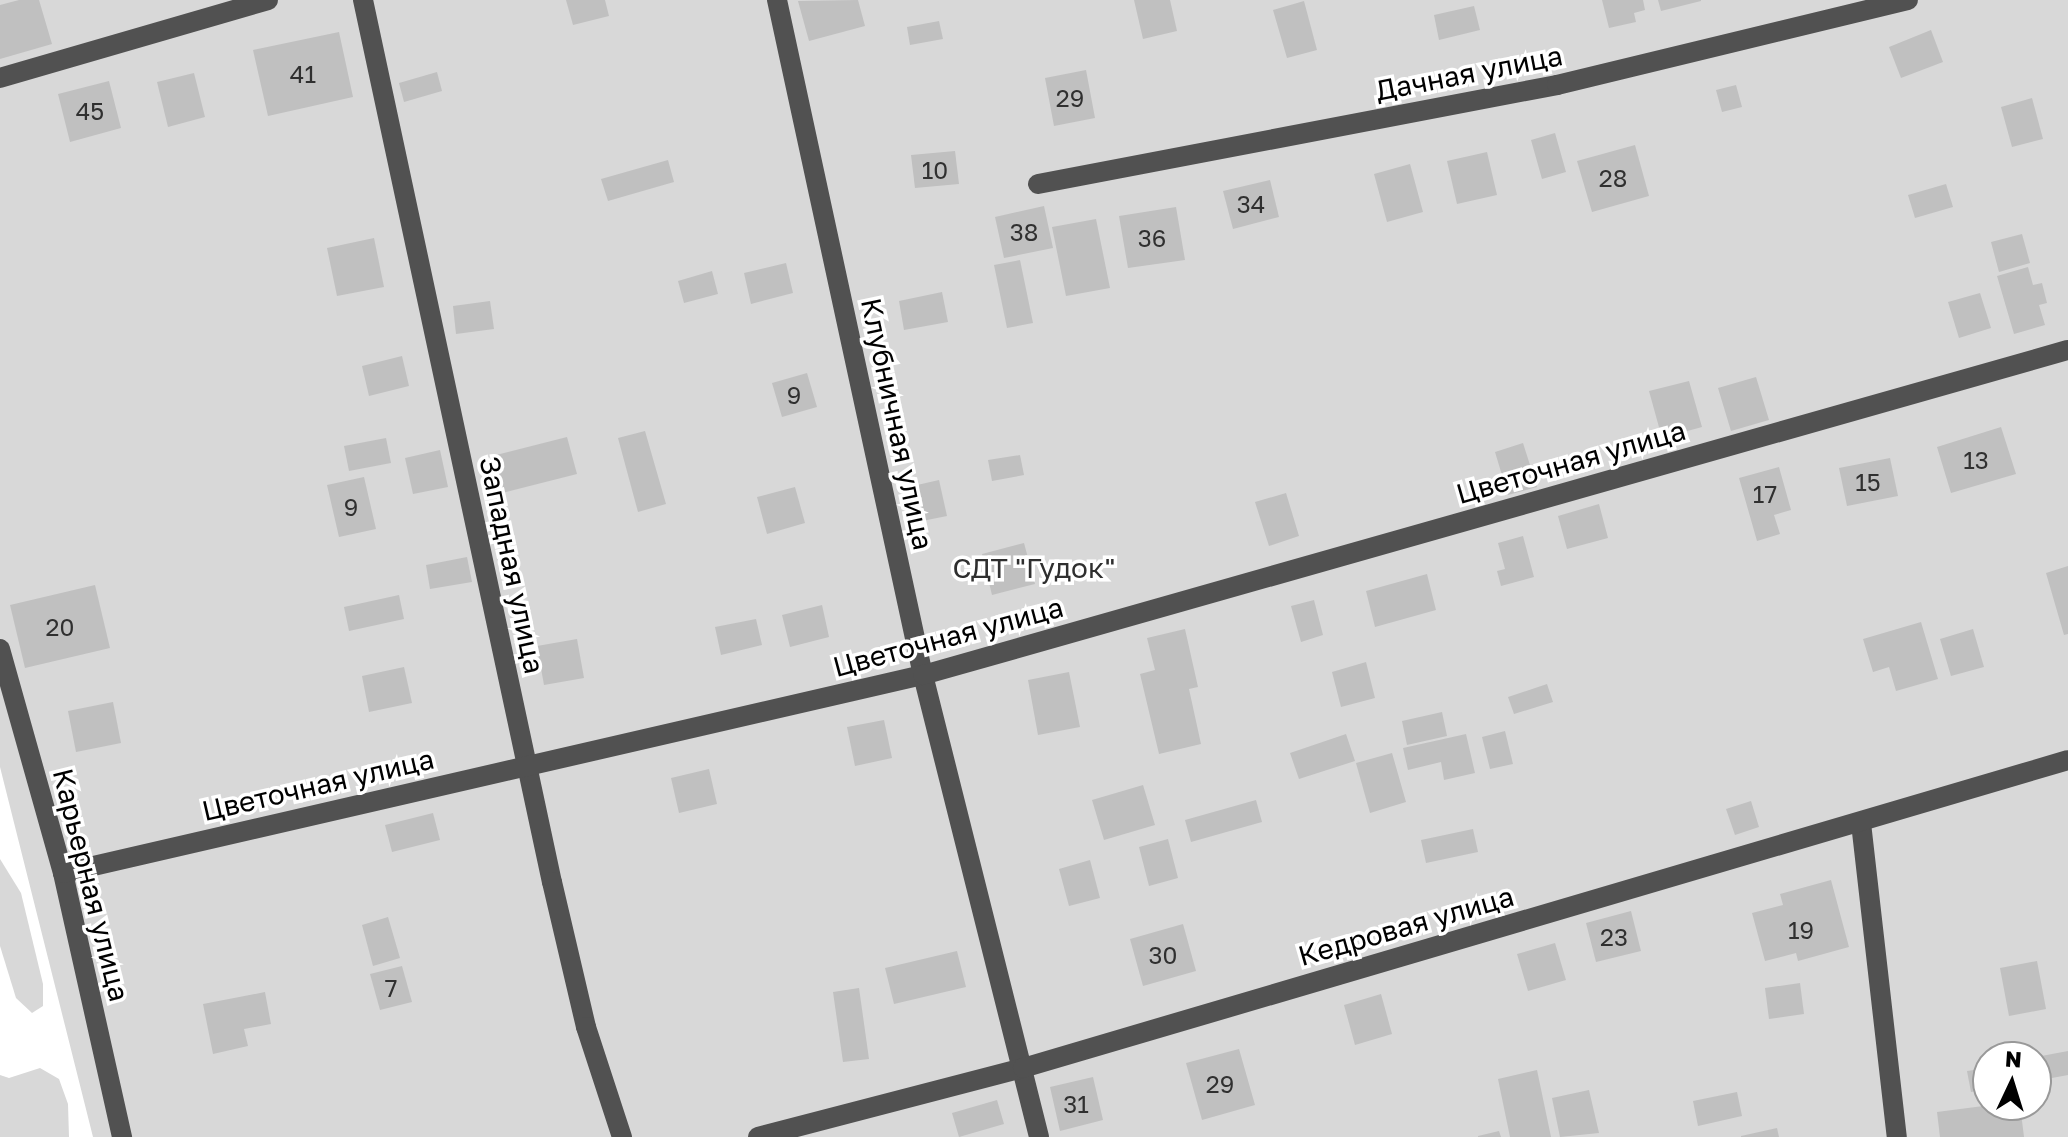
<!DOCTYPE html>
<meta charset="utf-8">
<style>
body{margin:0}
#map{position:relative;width:2068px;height:1137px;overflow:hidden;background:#fff;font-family:"Golos Text",sans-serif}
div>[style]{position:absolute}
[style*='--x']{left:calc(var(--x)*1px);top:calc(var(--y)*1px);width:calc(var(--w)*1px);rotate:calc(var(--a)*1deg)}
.green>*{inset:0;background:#d8d8d8}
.building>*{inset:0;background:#c0c0c0}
.minor>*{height:20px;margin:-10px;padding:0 10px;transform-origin:10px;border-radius:10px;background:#515151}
span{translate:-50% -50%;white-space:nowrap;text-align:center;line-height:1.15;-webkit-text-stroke:7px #fff;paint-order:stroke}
.number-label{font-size:24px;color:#303030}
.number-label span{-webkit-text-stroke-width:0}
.street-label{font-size:28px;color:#000}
.park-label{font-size:28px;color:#2f2f2f}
.north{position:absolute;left:1972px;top:1041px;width:80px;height:80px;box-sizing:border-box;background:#fff;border:2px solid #999;border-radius:50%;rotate:4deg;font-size:22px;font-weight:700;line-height:32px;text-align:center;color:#000}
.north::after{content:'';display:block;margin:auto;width:28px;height:36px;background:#000;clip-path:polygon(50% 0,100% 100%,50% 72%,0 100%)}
</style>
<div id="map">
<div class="green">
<div style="clip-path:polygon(evenodd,0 0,2068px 0,2068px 1137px,93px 1137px,0 767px,0 0,1988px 1057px,2036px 1057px,2036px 1105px,1988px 1105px,1988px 1057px)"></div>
<div style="clip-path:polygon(0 859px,21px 893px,43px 984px,43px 1006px,32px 1013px,16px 998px,0 946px)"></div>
<div style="clip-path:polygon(40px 1068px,59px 1079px,68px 1104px,69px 1137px,0 1137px,0 1075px,9px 1078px)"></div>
</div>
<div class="building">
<div style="clip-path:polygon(19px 0,39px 0,52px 44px,0 59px,0 5px)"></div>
<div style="clip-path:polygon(566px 0,605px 0,609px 16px,573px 25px)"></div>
<div style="clip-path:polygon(858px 0,865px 26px,809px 41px,798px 1px)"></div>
<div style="clip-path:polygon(1134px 0,1170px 0,1177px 31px,1143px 39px)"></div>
<div style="clip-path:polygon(1602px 0,1643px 0,1645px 10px,1634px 13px,1636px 22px,1609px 28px)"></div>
<div style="clip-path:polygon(1658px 0,1701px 0,1701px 1px,1661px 11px)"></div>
<div style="clip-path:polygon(1304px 1px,1317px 50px,1287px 58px,1273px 10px)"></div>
<div style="clip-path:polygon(1474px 6px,1480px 30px,1439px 40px,1434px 15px)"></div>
<div style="clip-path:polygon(939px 21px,943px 39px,910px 45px,907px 27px)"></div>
<div style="clip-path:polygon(1931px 30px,1943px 62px,1901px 78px,1889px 47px)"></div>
<div style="clip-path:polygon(339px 32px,353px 97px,268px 116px,253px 50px)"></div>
<div style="clip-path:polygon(1086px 70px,1095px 118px,1054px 126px,1045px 78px)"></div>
<div style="clip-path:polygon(437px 72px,442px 91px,404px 102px,399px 83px)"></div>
<div style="clip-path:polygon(194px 73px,205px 117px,168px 127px,157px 82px)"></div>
<div style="clip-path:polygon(109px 81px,121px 128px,70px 142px,58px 94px)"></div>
<div style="clip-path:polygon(1736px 85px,1742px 107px,1722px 112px,1716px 90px)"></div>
<div style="clip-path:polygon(2032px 98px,2043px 139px,2012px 147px,2001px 107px)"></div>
<div style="clip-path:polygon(1555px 133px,1566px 172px,1542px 179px,1531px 140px)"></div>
<div style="clip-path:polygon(1635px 145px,1649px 196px,1592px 212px,1577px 161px)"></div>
<div style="clip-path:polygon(955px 151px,959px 184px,915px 188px,911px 155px)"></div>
<div style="clip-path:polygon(1487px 152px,1497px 195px,1457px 204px,1447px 161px)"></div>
<div style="clip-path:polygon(668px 160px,674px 182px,608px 201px,601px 179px)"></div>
<div style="clip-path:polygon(1410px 164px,1423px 212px,1387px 222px,1374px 174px)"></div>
<div style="clip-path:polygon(1270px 180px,1279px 217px,1233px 229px,1223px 191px)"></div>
<div style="clip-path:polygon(1946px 184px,1953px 207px,1915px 218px,1908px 195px)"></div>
<div style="clip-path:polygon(1044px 206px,1053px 248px,1004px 258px,995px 217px)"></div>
<div style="clip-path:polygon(1176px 207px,1185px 260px,1128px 268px,1119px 216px)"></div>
<div style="clip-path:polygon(1096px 219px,1110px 288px,1066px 296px,1052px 227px)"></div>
<div style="clip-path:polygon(2022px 234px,2030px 263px,1999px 272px,1991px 242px)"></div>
<div style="clip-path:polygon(374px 238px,384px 287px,337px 296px,327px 248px)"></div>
<div style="clip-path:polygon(1020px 260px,1033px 323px,1007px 328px,994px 265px)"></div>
<div style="clip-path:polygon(786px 263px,793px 293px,751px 304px,744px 273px)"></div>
<div style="clip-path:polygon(2028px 267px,2033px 285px,2042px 283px,2047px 303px,2039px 305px,2045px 325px,2014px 334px,1997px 276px)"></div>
<div style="clip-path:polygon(712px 271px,718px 294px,684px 303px,678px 281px)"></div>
<div style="clip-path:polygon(942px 292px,948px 322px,904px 330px,899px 301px)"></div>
<div style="clip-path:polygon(1980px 293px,1991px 328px,1959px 338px,1948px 302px)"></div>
<div style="clip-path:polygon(490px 301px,494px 329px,456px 334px,453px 306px)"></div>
<div style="clip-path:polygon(402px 356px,409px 386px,369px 396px,362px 366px)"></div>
<div style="clip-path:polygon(807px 373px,817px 407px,782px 417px,772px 383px)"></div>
<div style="clip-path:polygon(1756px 377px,1769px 420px,1731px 431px,1718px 388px)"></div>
<div style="clip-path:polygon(1689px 381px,1702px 427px,1662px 438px,1649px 391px)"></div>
<div style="clip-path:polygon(2001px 427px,2016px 474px,1951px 493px,1937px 447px)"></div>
<div style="clip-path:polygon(645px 431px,666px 504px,638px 512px,618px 438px)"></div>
<div style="clip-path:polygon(567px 437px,577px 474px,502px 493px,492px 456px)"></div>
<div style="clip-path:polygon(386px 438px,391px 463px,349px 471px,344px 446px)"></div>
<div style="clip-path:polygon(1523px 443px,1537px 487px,1508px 495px,1495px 452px)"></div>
<div style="clip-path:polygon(440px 450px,448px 487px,413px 494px,405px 458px)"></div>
<div style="clip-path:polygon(1020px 455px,1024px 475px,992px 481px,988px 460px)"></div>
<div style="clip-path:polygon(1890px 458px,1898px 496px,1847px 506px,1839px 468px)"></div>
<div style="clip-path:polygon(1779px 467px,1791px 510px,1774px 515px,1780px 534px,1757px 541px,1739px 478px)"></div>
<div style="clip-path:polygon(364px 477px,376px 529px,339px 537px,327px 485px)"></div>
<div style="clip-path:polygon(939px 480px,947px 516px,912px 523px,904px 488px)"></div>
<div style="clip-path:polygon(795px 487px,805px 523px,767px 534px,757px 497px)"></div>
<div style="clip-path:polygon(1286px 493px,1299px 536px,1269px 546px,1255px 502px)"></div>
<div style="clip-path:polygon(1599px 504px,1608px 538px,1567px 549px,1558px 516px)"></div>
<div style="clip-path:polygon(1523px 536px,1534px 577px,1501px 586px,1497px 571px,1505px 569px,1498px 543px)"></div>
<div style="clip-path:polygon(1024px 543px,1035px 584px,992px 595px,982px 554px)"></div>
<div style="clip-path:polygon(467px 557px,472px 582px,430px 589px,426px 565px)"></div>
<div style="clip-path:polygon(2068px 566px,2068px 634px,2064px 635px,2046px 573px)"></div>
<div style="clip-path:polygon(1427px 574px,1436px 610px,1375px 627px,1366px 591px)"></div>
<div style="clip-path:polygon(95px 585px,110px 648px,25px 668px,10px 605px)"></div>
<div style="clip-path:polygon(399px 595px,404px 619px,349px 631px,344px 607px)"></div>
<div style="clip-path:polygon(1314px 600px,1323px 635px,1301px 642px,1291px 606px)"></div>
<div style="clip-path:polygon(822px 605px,829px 637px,790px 647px,782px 615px)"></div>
<div style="clip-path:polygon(756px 619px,762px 645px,721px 655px,715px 627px)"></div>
<div style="clip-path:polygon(1921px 622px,1938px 679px,1896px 691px,1889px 667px,1873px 672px,1863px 639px)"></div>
<div style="clip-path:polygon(1185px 629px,1198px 687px,1189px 689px,1201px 744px,1159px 754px,1140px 674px,1155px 670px,1147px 638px)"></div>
<div style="clip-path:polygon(1973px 629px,1984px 667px,1951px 676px,1940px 639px)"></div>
<div style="clip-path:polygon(577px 639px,584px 678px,544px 685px,537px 646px)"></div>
<div style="clip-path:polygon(1366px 662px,1375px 698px,1341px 707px,1332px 672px)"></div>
<div style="clip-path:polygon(404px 667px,412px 703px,369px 712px,362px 676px)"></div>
<div style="clip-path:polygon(1069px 672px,1080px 727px,1038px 735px,1028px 680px)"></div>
<div style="clip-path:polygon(1547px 684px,1553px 702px,1514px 714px,1508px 697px)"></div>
<div style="clip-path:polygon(113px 702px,121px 743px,76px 752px,68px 711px)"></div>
<div style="clip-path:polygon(1442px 712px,1447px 736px,1407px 745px,1402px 721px)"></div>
<div style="clip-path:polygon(884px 720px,892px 758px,855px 766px,847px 727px)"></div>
<div style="clip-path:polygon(1505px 731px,1513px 764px,1490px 769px,1482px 737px)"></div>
<div style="clip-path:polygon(1346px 734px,1355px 761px,1299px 779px,1290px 753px)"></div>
<div style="clip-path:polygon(1466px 734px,1475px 773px,1444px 780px,1441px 762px,1408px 770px,1403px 748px)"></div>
<div style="clip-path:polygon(1392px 753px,1406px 802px,1370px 813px,1356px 763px)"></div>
<div style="clip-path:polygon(709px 769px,717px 804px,679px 813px,671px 778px)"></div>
<div style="clip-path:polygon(1143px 785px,1155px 825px,1104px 840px,1092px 800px)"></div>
<div style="clip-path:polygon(1256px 800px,1262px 822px,1191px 842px,1185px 820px)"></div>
<div style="clip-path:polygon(1751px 801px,1759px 827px,1735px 835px,1726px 809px)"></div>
<div style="clip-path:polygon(433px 813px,440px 840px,392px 852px,385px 825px)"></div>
<div style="clip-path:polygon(1473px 829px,1478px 852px,1426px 863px,1421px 840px)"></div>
<div style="clip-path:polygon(1168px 839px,1178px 878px,1149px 886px,1139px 847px)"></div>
<div style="clip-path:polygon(1090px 860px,1100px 898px,1069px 906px,1059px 869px)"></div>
<div style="clip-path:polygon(1831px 880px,1849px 947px,1798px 961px,1796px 953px,1765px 961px,1752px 913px,1783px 905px,1780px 894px)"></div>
<div style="clip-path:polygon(1631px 911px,1641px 951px,1596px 962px,1586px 923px)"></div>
<div style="clip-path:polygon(388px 917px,400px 958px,373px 966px,362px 925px)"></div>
<div style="clip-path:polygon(1183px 924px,1196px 971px,1143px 986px,1130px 939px)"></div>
<div style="clip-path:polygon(1555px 943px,1566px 980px,1528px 991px,1517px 954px)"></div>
<div style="clip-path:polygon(957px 951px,966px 987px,894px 1004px,885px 968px)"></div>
<div style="clip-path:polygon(2037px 961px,2046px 1009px,2009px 1016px,2000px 968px)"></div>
<div style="clip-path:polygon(402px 966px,412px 1002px,380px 1010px,370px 974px)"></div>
<div style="clip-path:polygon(1800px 983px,1804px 1014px,1769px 1019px,1765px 988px)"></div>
<div style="clip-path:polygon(859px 988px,869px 1059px,843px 1062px,833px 992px)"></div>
<div style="clip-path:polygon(265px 992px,271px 1024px,244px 1029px,248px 1046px,213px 1054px,203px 1004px)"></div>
<div style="clip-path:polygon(1381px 994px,1392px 1034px,1355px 1045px,1344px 1005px)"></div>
<div style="clip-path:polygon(1239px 1049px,1255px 1105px,1202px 1120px,1186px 1063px)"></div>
<div style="clip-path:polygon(2068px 1051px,2068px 1075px,2036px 1081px,2036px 1057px)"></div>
<div style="clip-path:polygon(1988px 1068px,1988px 1089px,1971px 1092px,1967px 1071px)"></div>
<div style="clip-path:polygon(1537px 1070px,1551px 1137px,1510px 1137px,1498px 1079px)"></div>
<div style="clip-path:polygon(1093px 1077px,1103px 1120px,1060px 1131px,1050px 1087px)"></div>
<div style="clip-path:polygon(1589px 1090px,1599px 1133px,1560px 1137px,1552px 1098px)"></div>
<div style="clip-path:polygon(1737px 1092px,1742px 1116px,1698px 1126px,1693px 1101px)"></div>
<div style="clip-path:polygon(997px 1100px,1004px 1124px,959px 1137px,952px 1113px)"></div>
<div style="clip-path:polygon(1991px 1105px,2020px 1105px,2024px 1137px,1940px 1137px,1937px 1112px)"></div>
<div style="clip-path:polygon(1777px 1128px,1779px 1137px,1741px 1137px,1741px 1136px)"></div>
<div style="clip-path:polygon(1499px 1131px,1501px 1137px,1478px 1137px,1478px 1136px)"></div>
</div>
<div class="minor">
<div style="--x:363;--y:0;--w:902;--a:77.91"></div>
<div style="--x:552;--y:882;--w:149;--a:76.8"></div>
<div style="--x:586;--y:1027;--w:116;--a:71.9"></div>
<div style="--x:777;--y:0;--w:691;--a:77.8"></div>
<div style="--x:923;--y:675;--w:476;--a:75.9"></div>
<div style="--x:0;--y:78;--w:279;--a:-16.2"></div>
<div style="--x:1038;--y:184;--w:528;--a:-10.8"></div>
<div style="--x:1557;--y:85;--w:361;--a:-13.6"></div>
<div style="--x:0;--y:649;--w:233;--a:74.3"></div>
<div style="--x:63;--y:873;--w:271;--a:77.4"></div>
<div style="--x:1861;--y:823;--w:316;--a:83.5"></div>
<div style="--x:63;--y:873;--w:882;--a:-12.97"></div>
<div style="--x:923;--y:675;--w:1190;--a:-15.85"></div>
<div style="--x:758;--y:1137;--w:274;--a:-14.6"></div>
<div style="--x:1023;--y:1068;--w:1089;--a:-16.42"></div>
</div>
<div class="number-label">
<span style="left:303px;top:74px">41</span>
<span style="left:1070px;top:98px">29</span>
<span style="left:90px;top:111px">45</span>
<span style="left:935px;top:170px">10</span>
<span style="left:1613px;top:178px">28</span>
<span style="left:1251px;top:204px">34</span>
<span style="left:1024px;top:232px">38</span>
<span style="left:1152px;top:238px">36</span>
<span style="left:794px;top:395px">9</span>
<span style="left:1976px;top:460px">13</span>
<span style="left:1868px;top:482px">15</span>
<span style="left:1765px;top:494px">17</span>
<span style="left:351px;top:507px">9</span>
<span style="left:60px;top:627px">20</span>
<span style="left:1801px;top:930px">19</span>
<span style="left:1614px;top:937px">23</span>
<span style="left:1163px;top:955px">30</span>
<span style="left:391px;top:988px">7</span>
<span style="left:1220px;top:1084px">29</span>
<span style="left:1076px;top:1104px">31</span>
</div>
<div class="street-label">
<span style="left:1469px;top:73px;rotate:-11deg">Дачная улица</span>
<span style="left:897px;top:424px;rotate:78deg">Клубничная улица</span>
<span style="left:1571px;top:462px;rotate:-16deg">Цветочная улица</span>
<span style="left:512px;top:565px;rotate:78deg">Западная улица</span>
<span style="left:948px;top:637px;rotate:-15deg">Цветочная улица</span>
<span style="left:318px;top:785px;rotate:-13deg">Цветочная улица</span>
<span style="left:91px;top:885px;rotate:76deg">Карьерная улица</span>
<span style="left:1406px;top:926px;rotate:-16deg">Кедровая улица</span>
</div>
<div class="park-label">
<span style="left:1034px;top:568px">СДТ "Гудок"</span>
</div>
<div class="north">N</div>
</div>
